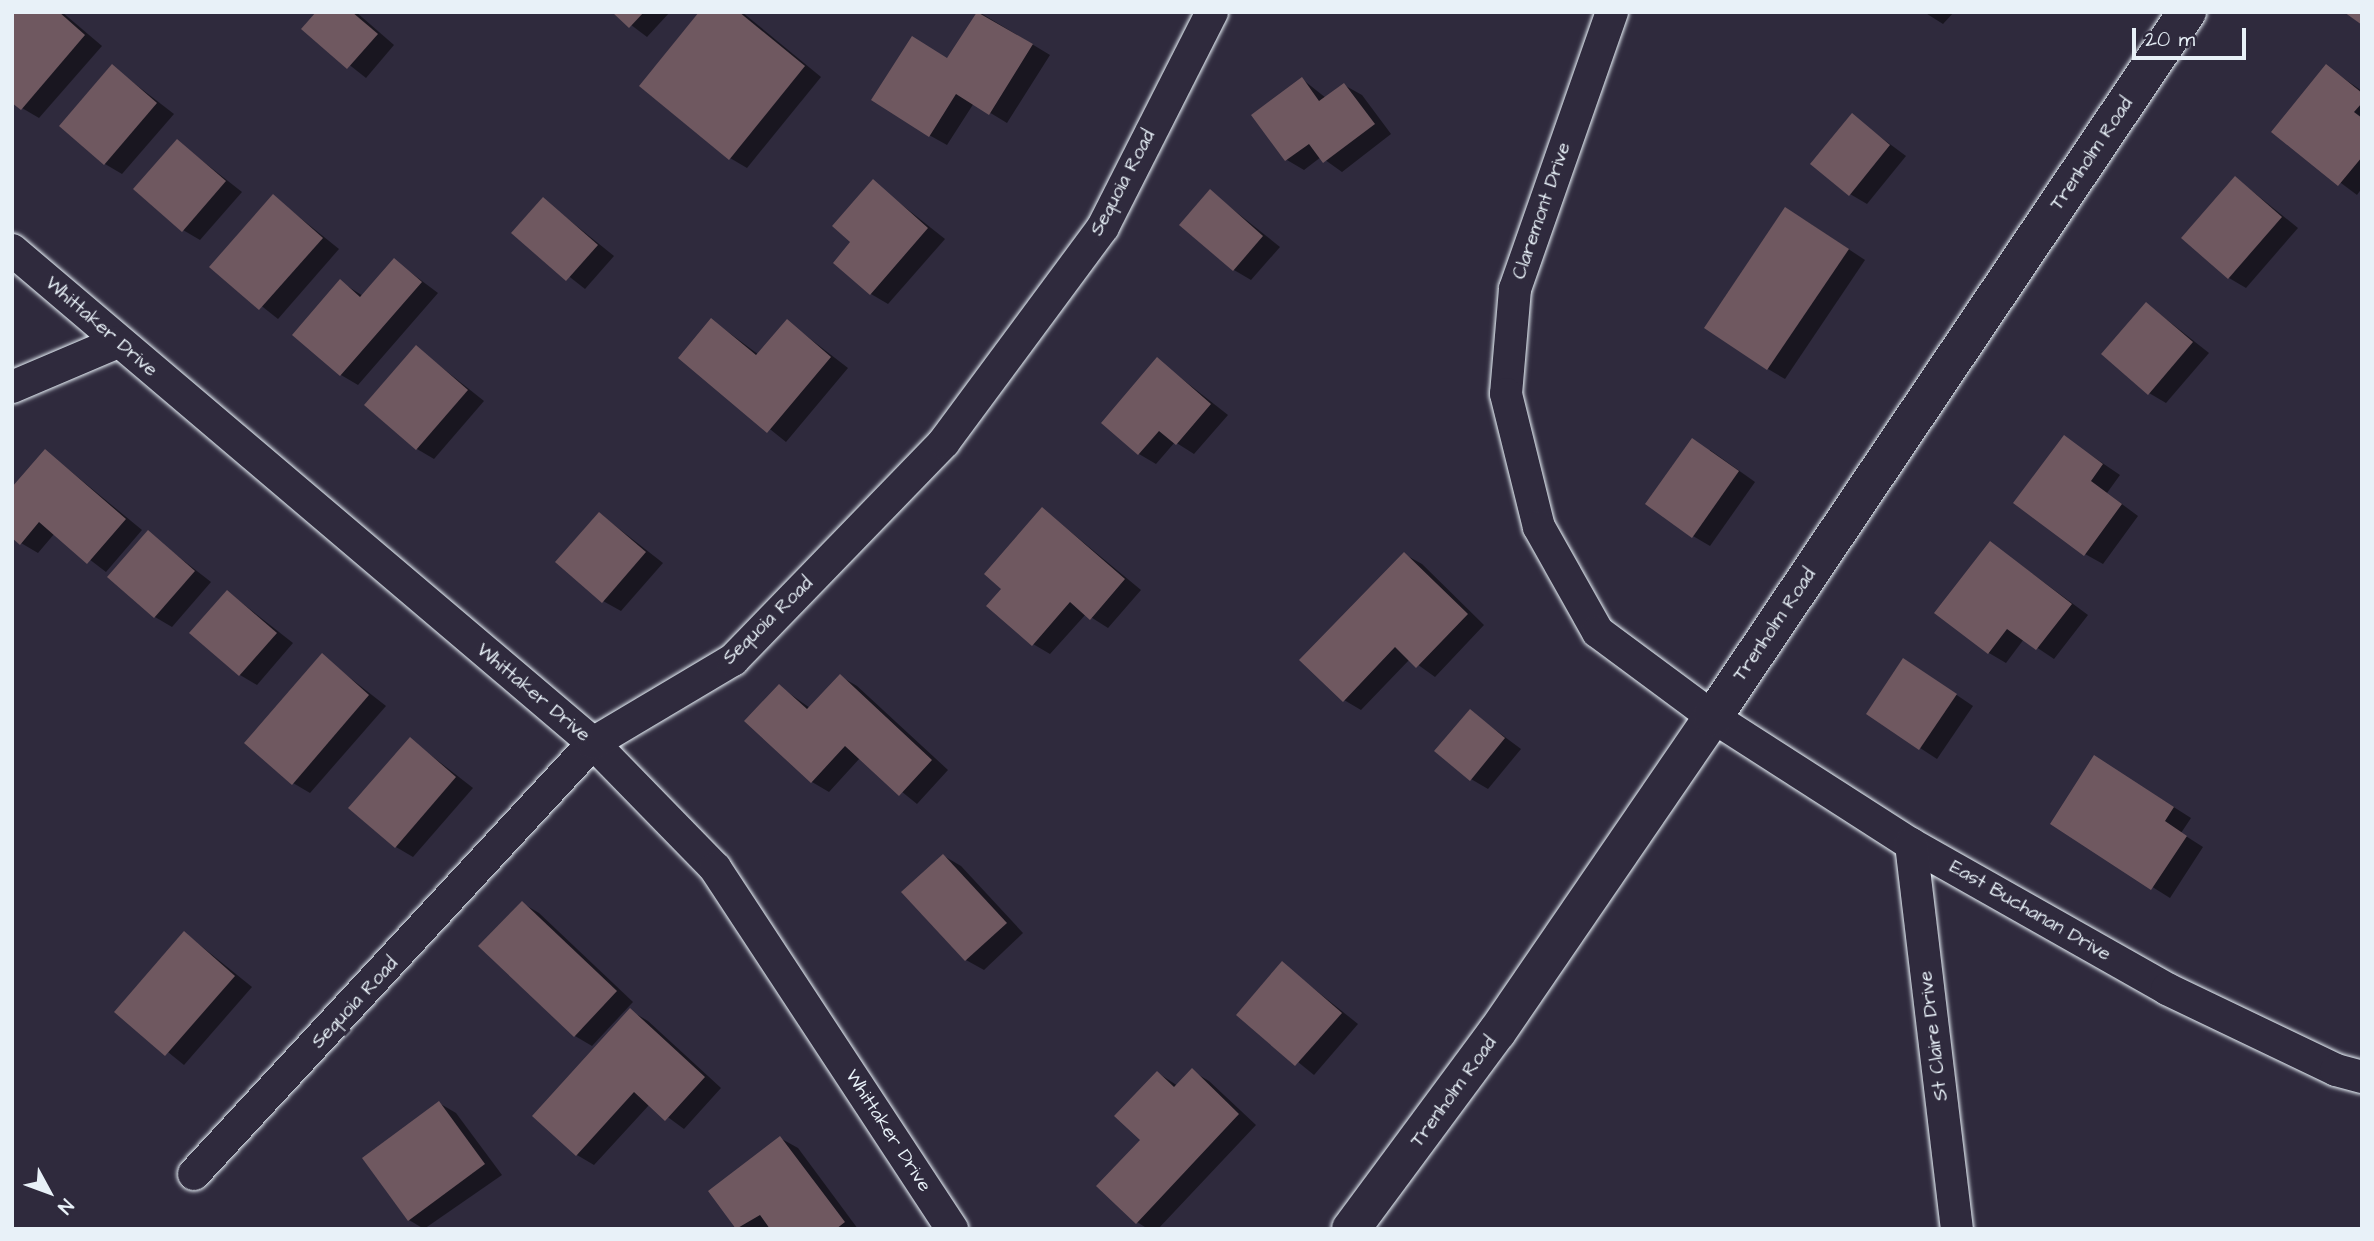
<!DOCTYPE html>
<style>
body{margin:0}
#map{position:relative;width:2374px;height:1241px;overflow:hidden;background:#2f2a3d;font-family:"Architects Daughter",sans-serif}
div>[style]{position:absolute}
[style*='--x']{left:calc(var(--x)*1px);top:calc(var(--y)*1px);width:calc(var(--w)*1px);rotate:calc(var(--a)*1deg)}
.shadow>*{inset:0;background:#0007}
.building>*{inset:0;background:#6f5860}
.roads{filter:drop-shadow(0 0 2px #e8f1f8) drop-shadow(0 0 2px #e8f1f8)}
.minor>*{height:32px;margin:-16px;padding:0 16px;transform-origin:16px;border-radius:16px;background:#2f2a3d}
.secondary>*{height:38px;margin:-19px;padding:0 19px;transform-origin:19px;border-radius:19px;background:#2f2a3d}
span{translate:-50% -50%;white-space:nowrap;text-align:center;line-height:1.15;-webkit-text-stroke:7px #2f2a3d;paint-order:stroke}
.street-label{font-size:19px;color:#e8f1f8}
.frame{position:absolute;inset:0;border:14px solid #e8f1f8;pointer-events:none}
.north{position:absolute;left:14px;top:1157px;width:70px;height:70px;-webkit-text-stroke:5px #2f2a3d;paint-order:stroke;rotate:131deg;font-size:19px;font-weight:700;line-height:28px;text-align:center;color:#e8f1f8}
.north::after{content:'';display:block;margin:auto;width:24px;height:32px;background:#e8f1f8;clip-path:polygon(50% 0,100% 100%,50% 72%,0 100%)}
.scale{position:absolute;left:2132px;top:28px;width:114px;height:32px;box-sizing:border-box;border:4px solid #e8f1f8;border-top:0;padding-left:9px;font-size:21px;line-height:24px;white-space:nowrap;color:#e8f1f8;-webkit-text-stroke:5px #2f2a3d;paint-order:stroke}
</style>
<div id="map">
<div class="shadow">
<div style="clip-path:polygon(15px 12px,62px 12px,102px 46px,39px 118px,22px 108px)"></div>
<div style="clip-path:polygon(319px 12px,356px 12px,394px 45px,366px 78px,304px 29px)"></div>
<div style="clip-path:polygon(614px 12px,670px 12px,647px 37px)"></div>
<div style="clip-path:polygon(701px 12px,742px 12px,821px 77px,747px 168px,730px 158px)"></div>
<div style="clip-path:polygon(979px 12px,1050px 55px,1007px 123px,974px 103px,947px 145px,929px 135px,948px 60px)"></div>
<div style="clip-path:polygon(1924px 12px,1954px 12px,1943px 24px)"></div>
<div style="clip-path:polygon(2326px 66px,2362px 91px,2362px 188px,2357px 195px,2273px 132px)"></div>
<div style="clip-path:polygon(113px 67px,174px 114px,122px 174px,105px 164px)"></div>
<div style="clip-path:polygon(1302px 79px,1326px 98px,1344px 85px,1362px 95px,1391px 134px,1342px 172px,1321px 157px,1304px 170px,1287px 160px)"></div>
<div style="clip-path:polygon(1852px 116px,1906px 156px,1867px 204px,1850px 194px)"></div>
<div style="clip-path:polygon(177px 141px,242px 192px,200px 240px,183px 230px)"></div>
<div style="clip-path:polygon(2236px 178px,2298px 228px,2246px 288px,2229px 278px)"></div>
<div style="clip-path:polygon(873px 182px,945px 239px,888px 304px,871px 294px)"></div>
<div style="clip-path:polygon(1211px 192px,1280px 247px,1251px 280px,1234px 270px)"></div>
<div style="clip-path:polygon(273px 196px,339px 249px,278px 319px,212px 267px)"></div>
<div style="clip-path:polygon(543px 199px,614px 256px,585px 289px,514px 233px)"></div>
<div style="clip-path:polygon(1803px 219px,1865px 260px,1785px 379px,1768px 369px)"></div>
<div style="clip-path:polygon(394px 260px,438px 293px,358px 385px,341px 375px,341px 282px,363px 296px)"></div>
<div style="clip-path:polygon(2147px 304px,2209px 353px,2166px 403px,2149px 393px)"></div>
<div style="clip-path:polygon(712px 320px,759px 355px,787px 321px,848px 368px,786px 442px,681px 358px)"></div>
<div style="clip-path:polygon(416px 347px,484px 401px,434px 459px,417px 449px)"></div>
<div style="clip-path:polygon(1158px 360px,1228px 415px,1194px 454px,1175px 442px,1156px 464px,1139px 454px)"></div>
<div style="clip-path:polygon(2064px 437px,2120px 475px,2107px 493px,2138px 516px,2103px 564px,2085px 554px)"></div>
<div style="clip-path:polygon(1710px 450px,1755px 482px,1710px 546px,1693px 536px)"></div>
<div style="clip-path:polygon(46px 451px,142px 530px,106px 572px,55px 533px,38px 553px,21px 543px)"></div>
<div style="clip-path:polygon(1043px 509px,1141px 590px,1108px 628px,1086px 614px,1050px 654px,1033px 644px,1003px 589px)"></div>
<div style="clip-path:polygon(600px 514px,663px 563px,621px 611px,603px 601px)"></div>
<div style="clip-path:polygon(148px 533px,211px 582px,172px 627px,155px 617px)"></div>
<div style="clip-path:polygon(1991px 543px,2088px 615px,2054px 659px,2024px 639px,2006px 663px,1989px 653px)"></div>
<div style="clip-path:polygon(1404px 554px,1422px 564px,1484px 625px,1435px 677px,1410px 659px,1361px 710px,1344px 700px)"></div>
<div style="clip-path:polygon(228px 592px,293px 643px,257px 685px,240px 675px)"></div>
<div style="clip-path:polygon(322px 656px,386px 706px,310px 793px,293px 783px)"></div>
<div style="clip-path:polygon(1921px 671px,1973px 706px,1937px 759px,1868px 714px)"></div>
<div style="clip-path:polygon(840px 676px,857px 686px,948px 770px,917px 804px,860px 758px,829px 792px,812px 782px,779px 686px,810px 708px)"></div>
<div style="clip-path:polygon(1470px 711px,1521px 749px,1488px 789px,1471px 779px)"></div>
<div style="clip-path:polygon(410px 739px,473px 788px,413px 857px,396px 847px)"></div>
<div style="clip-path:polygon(2095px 757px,2191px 818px,2181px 833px,2203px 847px,2170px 898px,2052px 824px)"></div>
<div style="clip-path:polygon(944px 856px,961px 866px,1023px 933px,984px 970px,966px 960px)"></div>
<div style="clip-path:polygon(522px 903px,539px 913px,633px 1002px,592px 1046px,575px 1036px)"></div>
<div style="clip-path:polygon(185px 933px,252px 987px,184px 1065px,117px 1011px)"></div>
<div style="clip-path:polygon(1283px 964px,1358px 1024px,1314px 1075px,1239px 1014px)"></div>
<div style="clip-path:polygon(631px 1011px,648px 1021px,721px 1088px,684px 1129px,650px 1104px,594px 1165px,577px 1155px)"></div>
<div style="clip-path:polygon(1192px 1071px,1209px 1081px,1256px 1125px,1158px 1229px,1148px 1229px,1137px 1222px,1158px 1073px,1178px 1086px)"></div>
<div style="clip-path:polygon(439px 1103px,456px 1113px,502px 1175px,424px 1229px,409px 1220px,364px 1159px)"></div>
<div style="clip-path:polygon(780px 1138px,798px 1148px,858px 1229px,738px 1229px,710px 1191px)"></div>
</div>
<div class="building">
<div style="clip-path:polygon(12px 12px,59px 12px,85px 35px,21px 110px,12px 103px)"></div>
<div style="clip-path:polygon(316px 12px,352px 12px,378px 34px,347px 69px,301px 29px)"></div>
<div style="clip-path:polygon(612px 12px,644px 12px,629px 28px)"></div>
<div style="clip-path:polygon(699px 12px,739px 12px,805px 66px,729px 160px,639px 86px)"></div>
<div style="clip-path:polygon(977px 12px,1033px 44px,989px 115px,956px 94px,929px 137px,871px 100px,912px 36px,947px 58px)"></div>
<div style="clip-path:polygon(2344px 12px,2362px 12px,2362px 25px)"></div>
<div style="clip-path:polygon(112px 64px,157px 103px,104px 165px,59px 126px)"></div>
<div style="clip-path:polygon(2326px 64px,2362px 93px,2362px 103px,2354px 112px,2362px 118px,2362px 157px,2338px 186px,2271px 132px)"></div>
<div style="clip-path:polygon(1302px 77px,1319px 101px,1344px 83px,1375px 124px,1323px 163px,1309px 144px,1285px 161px,1251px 115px)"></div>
<div style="clip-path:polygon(1852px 113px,1890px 145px,1849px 196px,1810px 164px)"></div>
<div style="clip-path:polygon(177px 139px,226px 181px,182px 232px,133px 189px)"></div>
<div style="clip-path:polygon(2235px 176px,2282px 217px,2228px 279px,2181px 238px)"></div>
<div style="clip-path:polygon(873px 179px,928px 228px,870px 295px,833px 263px,850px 242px,832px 226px)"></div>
<div style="clip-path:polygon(1210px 189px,1263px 236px,1233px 271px,1179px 225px)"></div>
<div style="clip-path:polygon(273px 194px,323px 238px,259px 310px,209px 267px)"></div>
<div style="clip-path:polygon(543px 197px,598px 245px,566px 281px,511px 233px)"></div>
<div style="clip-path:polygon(1785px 207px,1849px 249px,1767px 370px,1704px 328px)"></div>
<div style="clip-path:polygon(394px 258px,422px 282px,340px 376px,292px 335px,340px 279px,360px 297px)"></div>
<div style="clip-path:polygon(2146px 302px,2193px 342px,2148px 395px,2101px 354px)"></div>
<div style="clip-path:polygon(711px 318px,756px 355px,787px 319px,831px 357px,767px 433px,678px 358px)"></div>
<div style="clip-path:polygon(416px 345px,468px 390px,416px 450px,364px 405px)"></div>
<div style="clip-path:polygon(1157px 357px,1211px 404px,1176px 445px,1159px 431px,1138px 455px,1101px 423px)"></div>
<div style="clip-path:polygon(2064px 435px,2103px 464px,2091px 481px,2122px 504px,2084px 556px,2013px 503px)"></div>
<div style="clip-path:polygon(1692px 438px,1739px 471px,1692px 538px,1645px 504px)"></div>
<div style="clip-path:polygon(45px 449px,126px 519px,87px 564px,39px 522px,20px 545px,12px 538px,12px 487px)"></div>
<div style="clip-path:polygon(1042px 507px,1125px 579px,1090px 620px,1070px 602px,1032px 646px,986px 606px,1001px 589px,984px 574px)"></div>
<div style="clip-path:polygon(599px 512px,646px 552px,602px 603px,555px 562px)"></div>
<div style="clip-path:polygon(148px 530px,195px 571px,154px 618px,107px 577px)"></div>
<div style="clip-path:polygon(1990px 541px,2072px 604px,2036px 650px,2007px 629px,1988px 654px,1934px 613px)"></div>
<div style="clip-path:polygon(1404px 552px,1468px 614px,1416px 668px,1395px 647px,1343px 702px,1299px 660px)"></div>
<div style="clip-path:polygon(227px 590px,277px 633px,239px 676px,189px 633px)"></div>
<div style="clip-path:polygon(322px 653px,369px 695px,292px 785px,244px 743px)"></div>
<div style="clip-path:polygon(1903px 658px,1957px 694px,1919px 750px,1866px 714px)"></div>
<div style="clip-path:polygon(840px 674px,932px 760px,899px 796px,845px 746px,811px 783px,744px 721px,779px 684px,807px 709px)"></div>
<div style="clip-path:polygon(1470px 709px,1505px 738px,1470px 781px,1434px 751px)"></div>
<div style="clip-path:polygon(410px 737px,456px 777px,395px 848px,348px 808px)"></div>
<div style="clip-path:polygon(2094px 755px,2174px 807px,2165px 821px,2187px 836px,2151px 890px,2050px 824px)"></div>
<div style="clip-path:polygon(943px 854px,1007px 923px,965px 961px,901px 892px)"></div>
<div style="clip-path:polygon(522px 901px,617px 991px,574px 1037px,478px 946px)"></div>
<div style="clip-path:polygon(184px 931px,235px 976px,165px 1056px,114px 1012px)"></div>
<div style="clip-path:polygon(1282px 961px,1342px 1013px,1295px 1066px,1236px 1015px)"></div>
<div style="clip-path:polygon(630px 1008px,705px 1077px,665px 1121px,634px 1092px,576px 1156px,532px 1116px)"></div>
<div style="clip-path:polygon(1192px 1068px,1239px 1114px,1136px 1224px,1096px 1186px,1140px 1140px,1114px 1116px,1157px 1071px,1174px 1087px)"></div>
<div style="clip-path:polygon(439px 1101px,485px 1164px,408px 1221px,362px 1158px)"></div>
<div style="clip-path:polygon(780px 1136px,845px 1222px,836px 1229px,770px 1229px,760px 1215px,736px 1229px,708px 1191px)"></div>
</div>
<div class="roads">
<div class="minor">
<div style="--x:1612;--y:12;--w:293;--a:109.3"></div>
<div style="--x:1515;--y:289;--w:105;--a:94.9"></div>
<div style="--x:1506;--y:394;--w:137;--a:76.1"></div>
<div style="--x:1539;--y:527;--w:120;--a:60.7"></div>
<div style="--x:1598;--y:632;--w:143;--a:36.5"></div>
<div style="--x:1713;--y:717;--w:235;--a:32.7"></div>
<div style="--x:1911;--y:844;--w:294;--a:29.5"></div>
<div style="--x:2167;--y:989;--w:187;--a:25.6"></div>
<div style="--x:2336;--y:1070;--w:27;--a:15"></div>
<div style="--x:12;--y:250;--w:762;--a:40.32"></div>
<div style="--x:593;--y:743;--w:175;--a:45.7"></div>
<div style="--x:715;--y:868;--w:432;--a:56.7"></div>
<div style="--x:12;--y:387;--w:115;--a:-23"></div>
<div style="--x:1911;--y:844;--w:388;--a:83.2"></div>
<div style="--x:194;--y:1174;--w:587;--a:-47.21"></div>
<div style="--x:593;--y:743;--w:163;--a:-30.7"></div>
<div style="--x:733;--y:660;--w:303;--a:-45.9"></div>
<div style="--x:944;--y:442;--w:267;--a:-53.5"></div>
<div style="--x:1103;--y:227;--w:241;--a:-63.1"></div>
</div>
<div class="secondary">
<div style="--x:1351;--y:1229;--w:245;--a:-53.5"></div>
<div style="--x:1497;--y:1032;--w:382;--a:-55.6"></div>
<div style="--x:1713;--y:717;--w:850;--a:-56.09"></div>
</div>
</div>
<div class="street-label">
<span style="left:2092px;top:154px;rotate:-56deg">Trenholm Road</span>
<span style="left:1123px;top:183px;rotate:-62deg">Sequoia Road</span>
<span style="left:1542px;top:211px;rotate:-71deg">Claremont Drive</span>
<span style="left:101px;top:327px;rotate:41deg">Whittaker Drive</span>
<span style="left:768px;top:621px;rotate:-44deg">Sequoia Road</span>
<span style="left:1775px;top:625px;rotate:-56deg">Trenholm Road</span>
<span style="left:533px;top:693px;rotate:40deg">Whittaker Drive</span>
<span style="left:2030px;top:911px;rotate:30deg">East Buchanan Drive</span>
<span style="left:355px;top:1003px;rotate:-47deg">Sequoia Road</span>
<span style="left:1934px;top:1036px;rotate:-97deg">St Claire Drive</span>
<span style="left:1454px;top:1092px;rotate:-54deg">Trenholm Road</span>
<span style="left:888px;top:1131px;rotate:57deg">Whittaker Drive</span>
</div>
<div class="frame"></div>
<div class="north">N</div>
<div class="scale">20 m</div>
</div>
